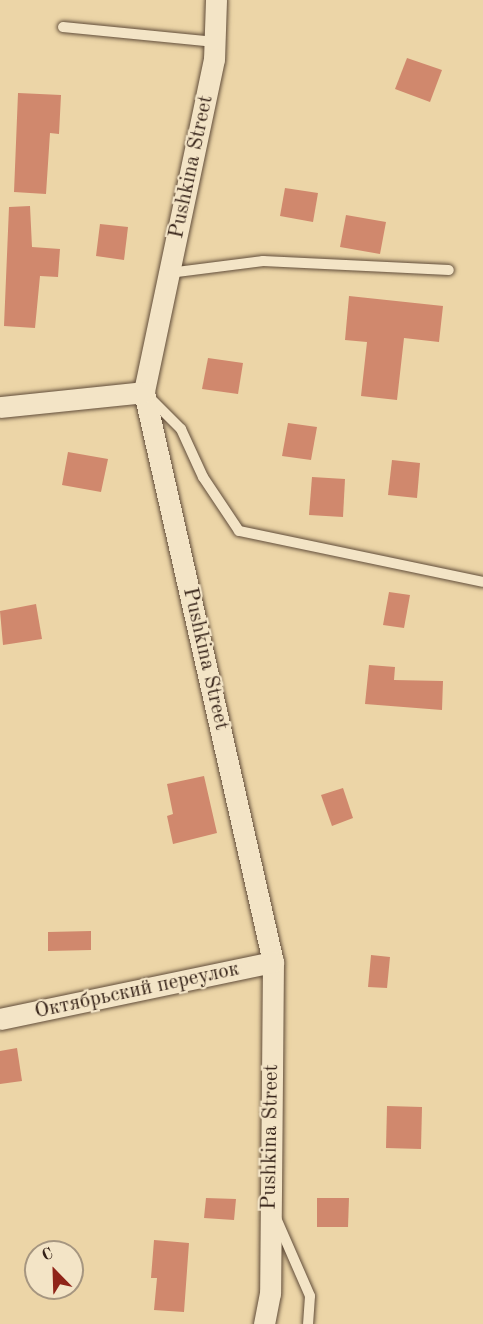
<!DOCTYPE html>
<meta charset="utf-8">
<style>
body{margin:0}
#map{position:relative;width:483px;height:1324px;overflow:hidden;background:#ecd5a7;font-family:"Old Standard TT",serif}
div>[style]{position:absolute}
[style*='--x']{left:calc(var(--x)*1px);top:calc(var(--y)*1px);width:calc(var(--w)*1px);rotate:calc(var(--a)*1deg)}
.building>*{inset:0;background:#d0886d}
.roads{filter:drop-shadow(0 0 2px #614d3a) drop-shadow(0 0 2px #614d3a)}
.service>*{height:10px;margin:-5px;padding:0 5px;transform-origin:5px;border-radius:5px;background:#f3e4c6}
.minor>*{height:21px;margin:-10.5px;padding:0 10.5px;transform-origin:10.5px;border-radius:10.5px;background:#f3e4c6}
span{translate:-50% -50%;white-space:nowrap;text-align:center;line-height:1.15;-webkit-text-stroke:4.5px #f3e4c6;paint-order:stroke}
.street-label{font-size:21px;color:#332016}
.north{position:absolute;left:24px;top:1240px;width:60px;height:60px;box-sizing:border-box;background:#f3e4c6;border:2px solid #a69680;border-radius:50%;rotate:337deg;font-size:16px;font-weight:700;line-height:24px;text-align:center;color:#332016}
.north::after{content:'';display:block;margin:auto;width:21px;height:27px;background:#8f2418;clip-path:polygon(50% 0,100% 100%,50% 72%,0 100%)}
</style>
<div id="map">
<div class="building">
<div style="clip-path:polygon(407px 58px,442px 70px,430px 102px,395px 89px)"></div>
<div style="clip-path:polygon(18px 93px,61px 95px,59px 134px,50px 133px,46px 194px,14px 192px)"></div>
<div style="clip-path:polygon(285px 188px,318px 193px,313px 222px,280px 216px)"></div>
<div style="clip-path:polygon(30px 206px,32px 247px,60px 249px,58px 277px,40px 276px,35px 328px,4px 326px,9px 207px)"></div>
<div style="clip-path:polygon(346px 215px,386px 222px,380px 254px,340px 247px)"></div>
<div style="clip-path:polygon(100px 224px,128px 227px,124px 260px,96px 256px)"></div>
<div style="clip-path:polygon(349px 296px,443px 306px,439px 342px,404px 338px,397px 400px,361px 396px,367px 342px,345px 340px)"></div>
<div style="clip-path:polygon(208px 358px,243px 363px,238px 394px,202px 389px)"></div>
<div style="clip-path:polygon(288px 423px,317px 427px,311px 460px,282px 456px)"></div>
<div style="clip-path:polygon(68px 452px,108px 459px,101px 492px,62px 485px)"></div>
<div style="clip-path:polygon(392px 460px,420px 463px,417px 498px,388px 495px)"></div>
<div style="clip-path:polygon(312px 477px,345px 479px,343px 517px,309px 515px)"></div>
<div style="clip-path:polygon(389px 592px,410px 595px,404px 628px,383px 625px)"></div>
<div style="clip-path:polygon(36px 604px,42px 639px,3px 645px,0 611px)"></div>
<div style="clip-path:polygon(369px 665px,395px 667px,394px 680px,443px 681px,442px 710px,365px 704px)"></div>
<div style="clip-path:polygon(204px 776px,217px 833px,173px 844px,167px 816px,173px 814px,167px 784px)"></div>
<div style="clip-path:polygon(343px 788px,353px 818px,332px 826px,321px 795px)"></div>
<div style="clip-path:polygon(91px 931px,91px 950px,48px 951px,48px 932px)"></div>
<div style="clip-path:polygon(371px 955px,390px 957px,387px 988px,368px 987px)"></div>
<div style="clip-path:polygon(17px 1048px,22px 1081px,0 1084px,0 1051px)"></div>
<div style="clip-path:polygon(387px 1106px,422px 1107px,421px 1149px,386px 1148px)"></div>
<div style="clip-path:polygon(206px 1198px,236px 1199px,234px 1220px,204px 1218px)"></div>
<div style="clip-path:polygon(317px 1198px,349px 1198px,348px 1227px,317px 1227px)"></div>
<div style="clip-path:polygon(154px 1240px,189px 1243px,184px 1312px,154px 1310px,157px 1278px,151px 1278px)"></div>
</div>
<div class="roads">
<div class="service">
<div style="--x:63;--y:27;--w:153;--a:5.6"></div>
<div style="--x:169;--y:273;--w:95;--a:-7.3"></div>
<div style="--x:263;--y:261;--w:186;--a:2.8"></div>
<div style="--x:148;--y:396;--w:47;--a:45"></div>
<div style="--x:181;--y:429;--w:53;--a:65.4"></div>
<div style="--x:203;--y:477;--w:65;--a:56.3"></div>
<div style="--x:239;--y:531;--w:249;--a:11.8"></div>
<div style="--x:276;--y:1218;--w:85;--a:66.4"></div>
<div style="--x:310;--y:1296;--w:28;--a:94"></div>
</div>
<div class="minor">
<div style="--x:216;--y:0;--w:59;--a:91.9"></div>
<div style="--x:214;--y:59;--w:340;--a:101.9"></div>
<div style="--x:144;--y:392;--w:584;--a:77.25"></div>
<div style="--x:273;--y:962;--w:331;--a:90.5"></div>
<div style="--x:270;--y:1293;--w:32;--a:101"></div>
<div style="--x:0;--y:407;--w:145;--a:-5.9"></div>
<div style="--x:0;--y:1019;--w:279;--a:-11.8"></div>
</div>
</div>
<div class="street-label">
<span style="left:192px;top:167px;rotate:-78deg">Pushkina Street</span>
<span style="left:205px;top:659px;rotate:77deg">Pushkina Street</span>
<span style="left:137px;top:991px;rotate:-12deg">Октябрьский переулок</span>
<span style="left:271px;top:1137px;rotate:-89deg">Pushkina Street</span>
</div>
<div class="north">С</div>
</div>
